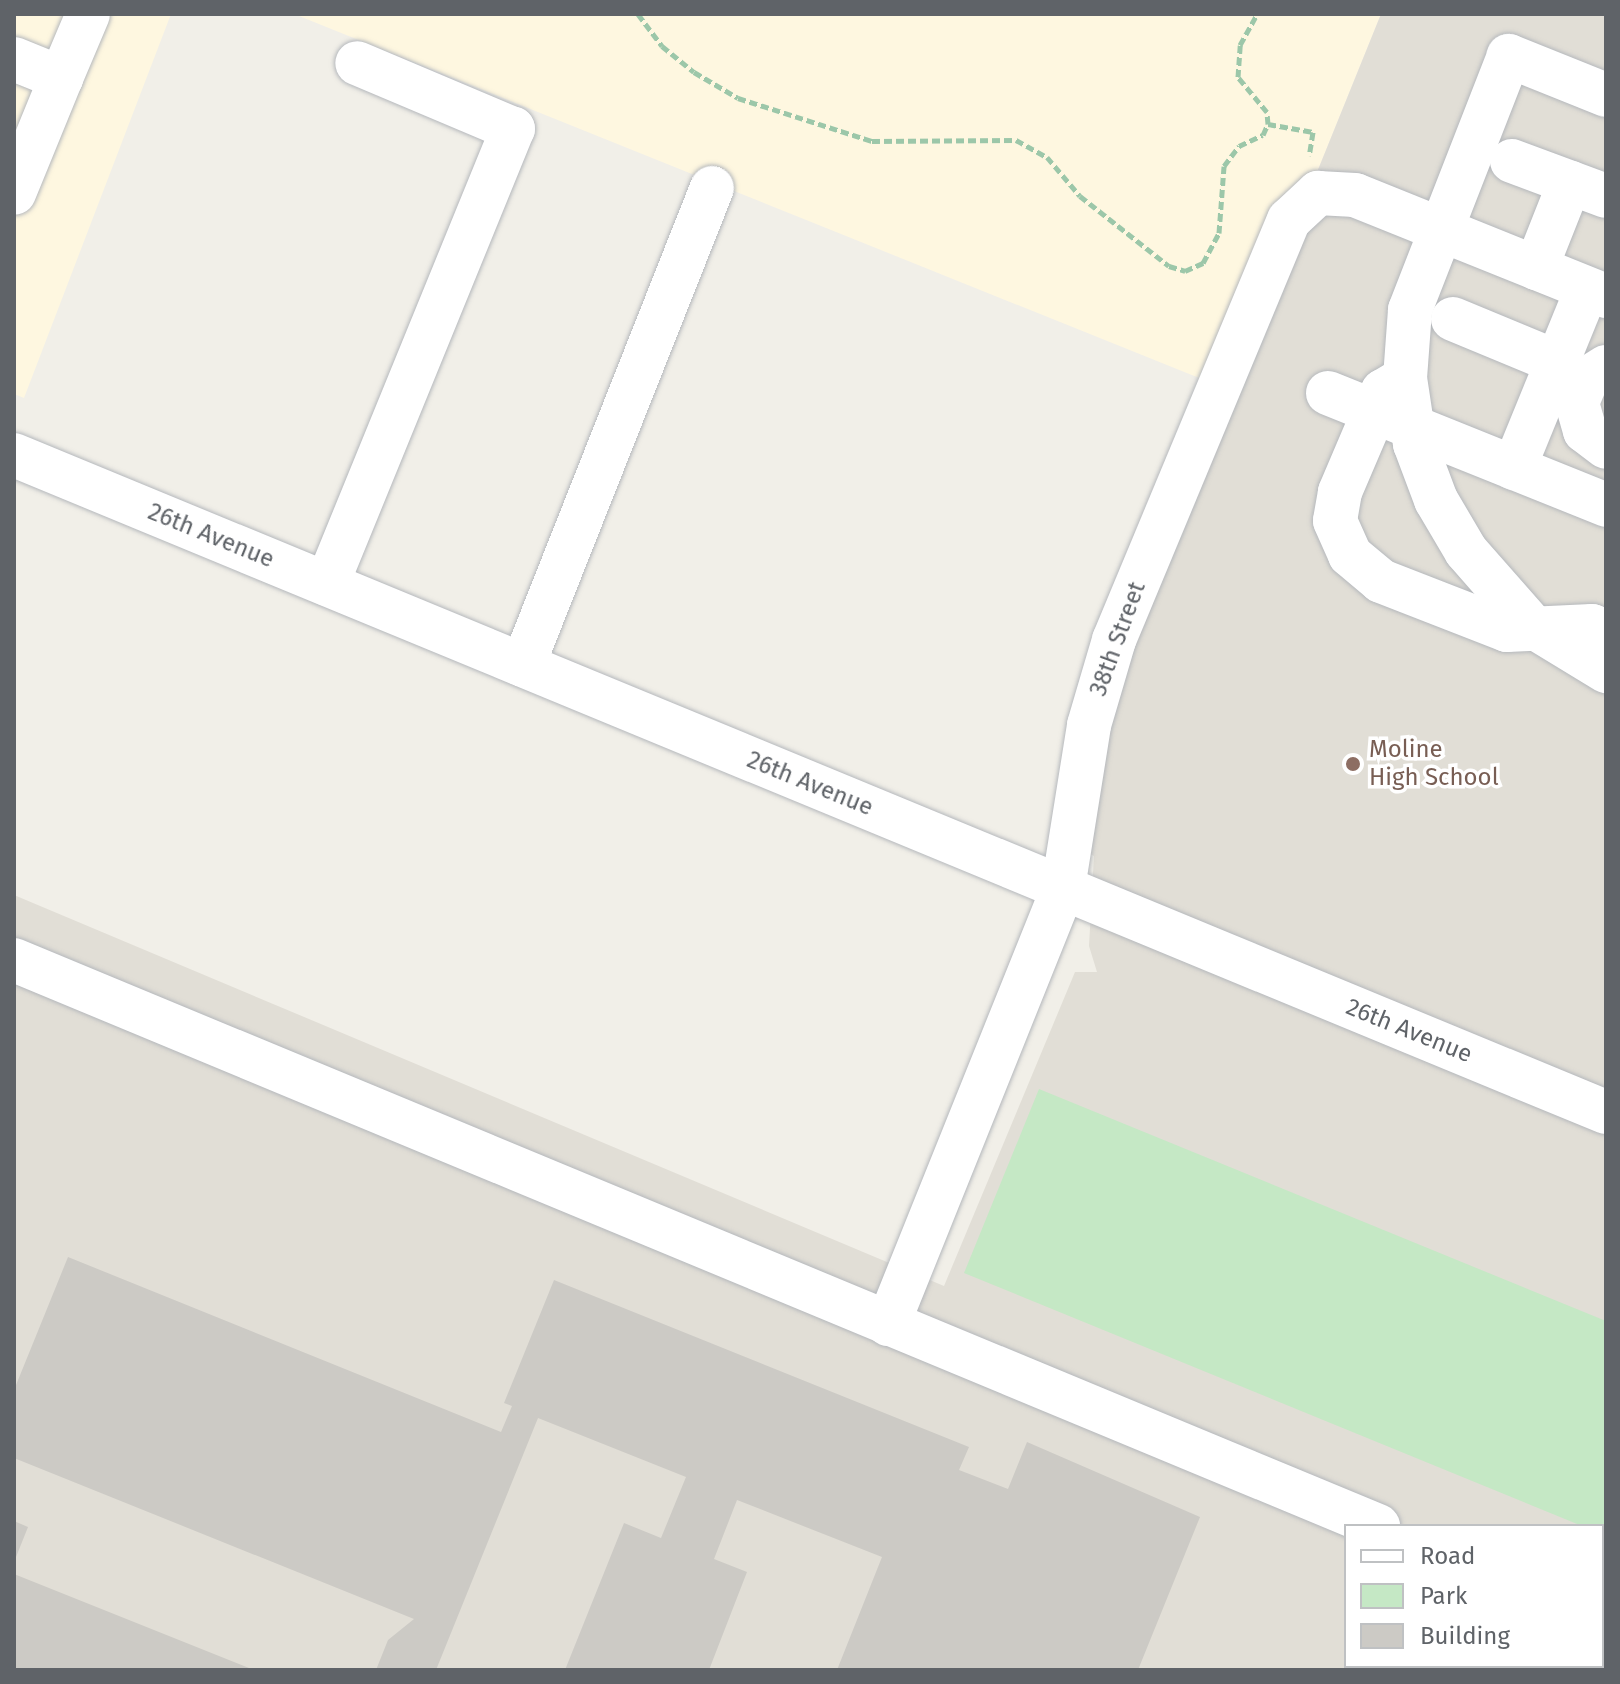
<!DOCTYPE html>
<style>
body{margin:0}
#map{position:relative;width:1620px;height:1684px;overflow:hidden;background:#f1efe8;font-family:"Fira Sans",sans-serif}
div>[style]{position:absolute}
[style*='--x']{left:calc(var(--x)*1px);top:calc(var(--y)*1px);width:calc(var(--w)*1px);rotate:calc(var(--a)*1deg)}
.commercial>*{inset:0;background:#fef7e0}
.education>*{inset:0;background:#e1ded6}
.green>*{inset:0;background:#c5e8c5}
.building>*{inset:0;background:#cccac5}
.path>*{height:5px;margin-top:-2.5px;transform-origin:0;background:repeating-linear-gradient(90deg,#9cc7a9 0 8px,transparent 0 12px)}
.roads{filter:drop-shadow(0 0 2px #b5b8bc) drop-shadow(0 0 2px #b5b8bc)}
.minor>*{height:44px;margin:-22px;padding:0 22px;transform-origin:22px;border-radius:22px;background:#fff}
.dots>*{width:22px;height:22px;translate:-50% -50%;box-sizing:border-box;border:4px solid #fff;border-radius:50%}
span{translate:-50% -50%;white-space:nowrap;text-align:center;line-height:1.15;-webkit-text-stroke:7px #fff;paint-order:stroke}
.street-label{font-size:24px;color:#5f6368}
.education-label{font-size:24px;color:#785e54}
.left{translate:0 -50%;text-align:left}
.frame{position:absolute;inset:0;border:16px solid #5f6368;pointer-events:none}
.legend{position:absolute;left:1344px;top:1524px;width:260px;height:144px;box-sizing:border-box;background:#fff;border:2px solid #bfc1c3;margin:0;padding:10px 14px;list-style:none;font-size:24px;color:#5f6368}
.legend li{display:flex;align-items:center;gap:16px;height:40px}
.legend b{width:40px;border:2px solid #bfc1c3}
</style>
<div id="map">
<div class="commercial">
<div style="clip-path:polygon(14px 14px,171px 14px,24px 398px,14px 394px)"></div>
<div style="clip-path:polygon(294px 14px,1381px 14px,1229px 390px)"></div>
</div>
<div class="education">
<div style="clip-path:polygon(evenodd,1381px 14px,1606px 14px,1606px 1670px,14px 1670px,14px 895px,944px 1286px,1075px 972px,1097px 972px,1089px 946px,1094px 856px,1083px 850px,1119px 678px,1140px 610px,1381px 14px,1346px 1526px,1602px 1526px,1602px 1666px,1346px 1666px,1346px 1526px)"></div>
</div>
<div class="green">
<div style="clip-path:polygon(1039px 1089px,1606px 1321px,1605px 1536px,1602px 1526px,1582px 1526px,964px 1273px)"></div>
</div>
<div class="building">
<div style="clip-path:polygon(68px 1257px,501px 1432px,512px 1406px,504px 1403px,554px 1280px,969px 1447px,959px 1470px,1008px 1489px,1027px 1442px,1200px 1517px,1138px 1670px,837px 1670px,882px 1557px,737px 1500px,714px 1559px,747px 1572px,709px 1670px,565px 1670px,624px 1523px,661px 1538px,686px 1477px,538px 1418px,436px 1670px,376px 1670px,388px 1640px,414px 1619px,14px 1458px,14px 1390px)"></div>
<div style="clip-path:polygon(14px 1521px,28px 1527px,14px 1562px)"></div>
<div style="clip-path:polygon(14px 1574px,254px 1670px,14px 1670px)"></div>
</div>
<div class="path">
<div style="--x:638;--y:14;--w:40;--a:53"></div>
<div style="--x:662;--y:46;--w:41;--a:39.1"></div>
<div style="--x:694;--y:72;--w:51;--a:30.6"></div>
<div style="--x:738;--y:98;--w:141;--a:17.8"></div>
<div style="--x:872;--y:141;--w:144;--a:-0.4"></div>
<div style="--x:1016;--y:140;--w:35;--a:29"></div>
<div style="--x:1047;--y:157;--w:51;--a:49.8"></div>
<div style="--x:1080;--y:196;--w:113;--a:38.2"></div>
<div style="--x:1169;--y:266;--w:17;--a:17"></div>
<div style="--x:1185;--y:271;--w:20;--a:-24"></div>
<div style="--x:1203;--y:263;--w:34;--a:-62"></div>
<div style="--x:1219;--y:233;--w:67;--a:-85.7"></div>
<div style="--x:1224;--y:166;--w:25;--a:-53"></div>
<div style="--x:1239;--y:146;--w:26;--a:-25"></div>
<div style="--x:1263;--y:135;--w:12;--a:-66"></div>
<div style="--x:1268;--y:124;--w:12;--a:-95"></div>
<div style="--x:1267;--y:112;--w:45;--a:-129.6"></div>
<div style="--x:1238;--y:77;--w:32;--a:-86"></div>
<div style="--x:1240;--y:45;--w:35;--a:-61"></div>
<div style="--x:1268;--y:124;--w:46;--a:10.1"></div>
<div style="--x:1313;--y:132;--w:24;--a:99"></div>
</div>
<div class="roads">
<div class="minor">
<div style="--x:14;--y:59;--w:51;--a:22"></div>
<div style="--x:61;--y:78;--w:124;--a:112.2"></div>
<div style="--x:61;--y:78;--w:69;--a:-67.1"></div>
<div style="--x:1606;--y:95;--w:105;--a:-158.1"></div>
<div style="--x:1509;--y:56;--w:273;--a:111.3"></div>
<div style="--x:1410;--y:310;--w:68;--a:94.2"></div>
<div style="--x:1405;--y:378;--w:67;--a:81.4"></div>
<div style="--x:1415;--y:444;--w:60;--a:69.4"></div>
<div style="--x:1436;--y:500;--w:59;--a:59.5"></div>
<div style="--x:1466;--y:551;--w:100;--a:48.7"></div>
<div style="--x:1532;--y:626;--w:87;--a:31.3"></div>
<div style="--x:1512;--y:161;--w:100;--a:20.4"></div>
<div style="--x:1536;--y:268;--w:92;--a:-68.4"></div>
<div style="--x:1453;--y:319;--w:113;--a:22.5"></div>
<div style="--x:1606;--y:367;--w:22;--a:148"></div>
<div style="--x:1587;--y:379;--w:26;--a:113"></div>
<div style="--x:1577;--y:403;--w:29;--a:74"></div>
<div style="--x:1585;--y:431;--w:26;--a:37"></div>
<div style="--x:1405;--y:378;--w:26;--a:149"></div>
<div style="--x:1383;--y:391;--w:110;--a:113.1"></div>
<div style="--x:1340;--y:492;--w:29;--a:100"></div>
<div style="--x:1335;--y:521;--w:37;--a:66"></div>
<div style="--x:1350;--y:555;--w:40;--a:40"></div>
<div style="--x:1381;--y:581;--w:135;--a:21.3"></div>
<div style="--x:1507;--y:630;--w:85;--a:-2.7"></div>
<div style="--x:1592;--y:626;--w:15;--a:23"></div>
<div style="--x:1328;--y:393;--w:300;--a:21.9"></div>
<div style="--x:14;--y:455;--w:1722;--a:22.43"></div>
<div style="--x:1514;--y:468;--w:193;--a:-67.8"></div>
<div style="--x:327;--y:584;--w:492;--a:-67.8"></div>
<div style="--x:513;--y:129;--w:169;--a:-157.1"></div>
<div style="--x:523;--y:665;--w:513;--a:-68.39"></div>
<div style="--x:14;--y:960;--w:1477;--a:22.54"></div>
<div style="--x:888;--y:1324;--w:470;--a:-68.1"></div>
<div style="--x:1063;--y:888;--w:165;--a:-80.9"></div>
<div style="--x:1089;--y:725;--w:89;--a:-73.6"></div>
<div style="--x:1114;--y:640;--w:455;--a:-67.4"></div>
<div style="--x:1289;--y:220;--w:40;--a:-43"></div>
<div style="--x:1318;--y:193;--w:37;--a:3"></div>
<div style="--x:1355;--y:195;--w:271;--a:21.9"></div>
<div style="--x:1602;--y:1619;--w:4;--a:27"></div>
<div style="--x:1487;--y:1670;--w:4;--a:-76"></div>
</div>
</div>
<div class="dots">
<div style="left:1353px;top:764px;background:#8d6e63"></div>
</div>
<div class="street-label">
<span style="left:211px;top:536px;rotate:22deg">26th Avenue</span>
<span style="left:1118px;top:639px;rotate:-70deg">38th Street</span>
<span style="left:810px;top:784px;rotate:22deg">26th Avenue</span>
<span style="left:1409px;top:1031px;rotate:22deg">26th Avenue</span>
</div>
<div class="education-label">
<span class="left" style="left:1369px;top:764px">Moline<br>High School</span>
</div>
<div class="frame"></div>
<ul class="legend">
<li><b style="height:10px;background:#fff"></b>Road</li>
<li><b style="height:22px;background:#c5e8c5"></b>Park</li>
<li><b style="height:22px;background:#cccac5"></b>Building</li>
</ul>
</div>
